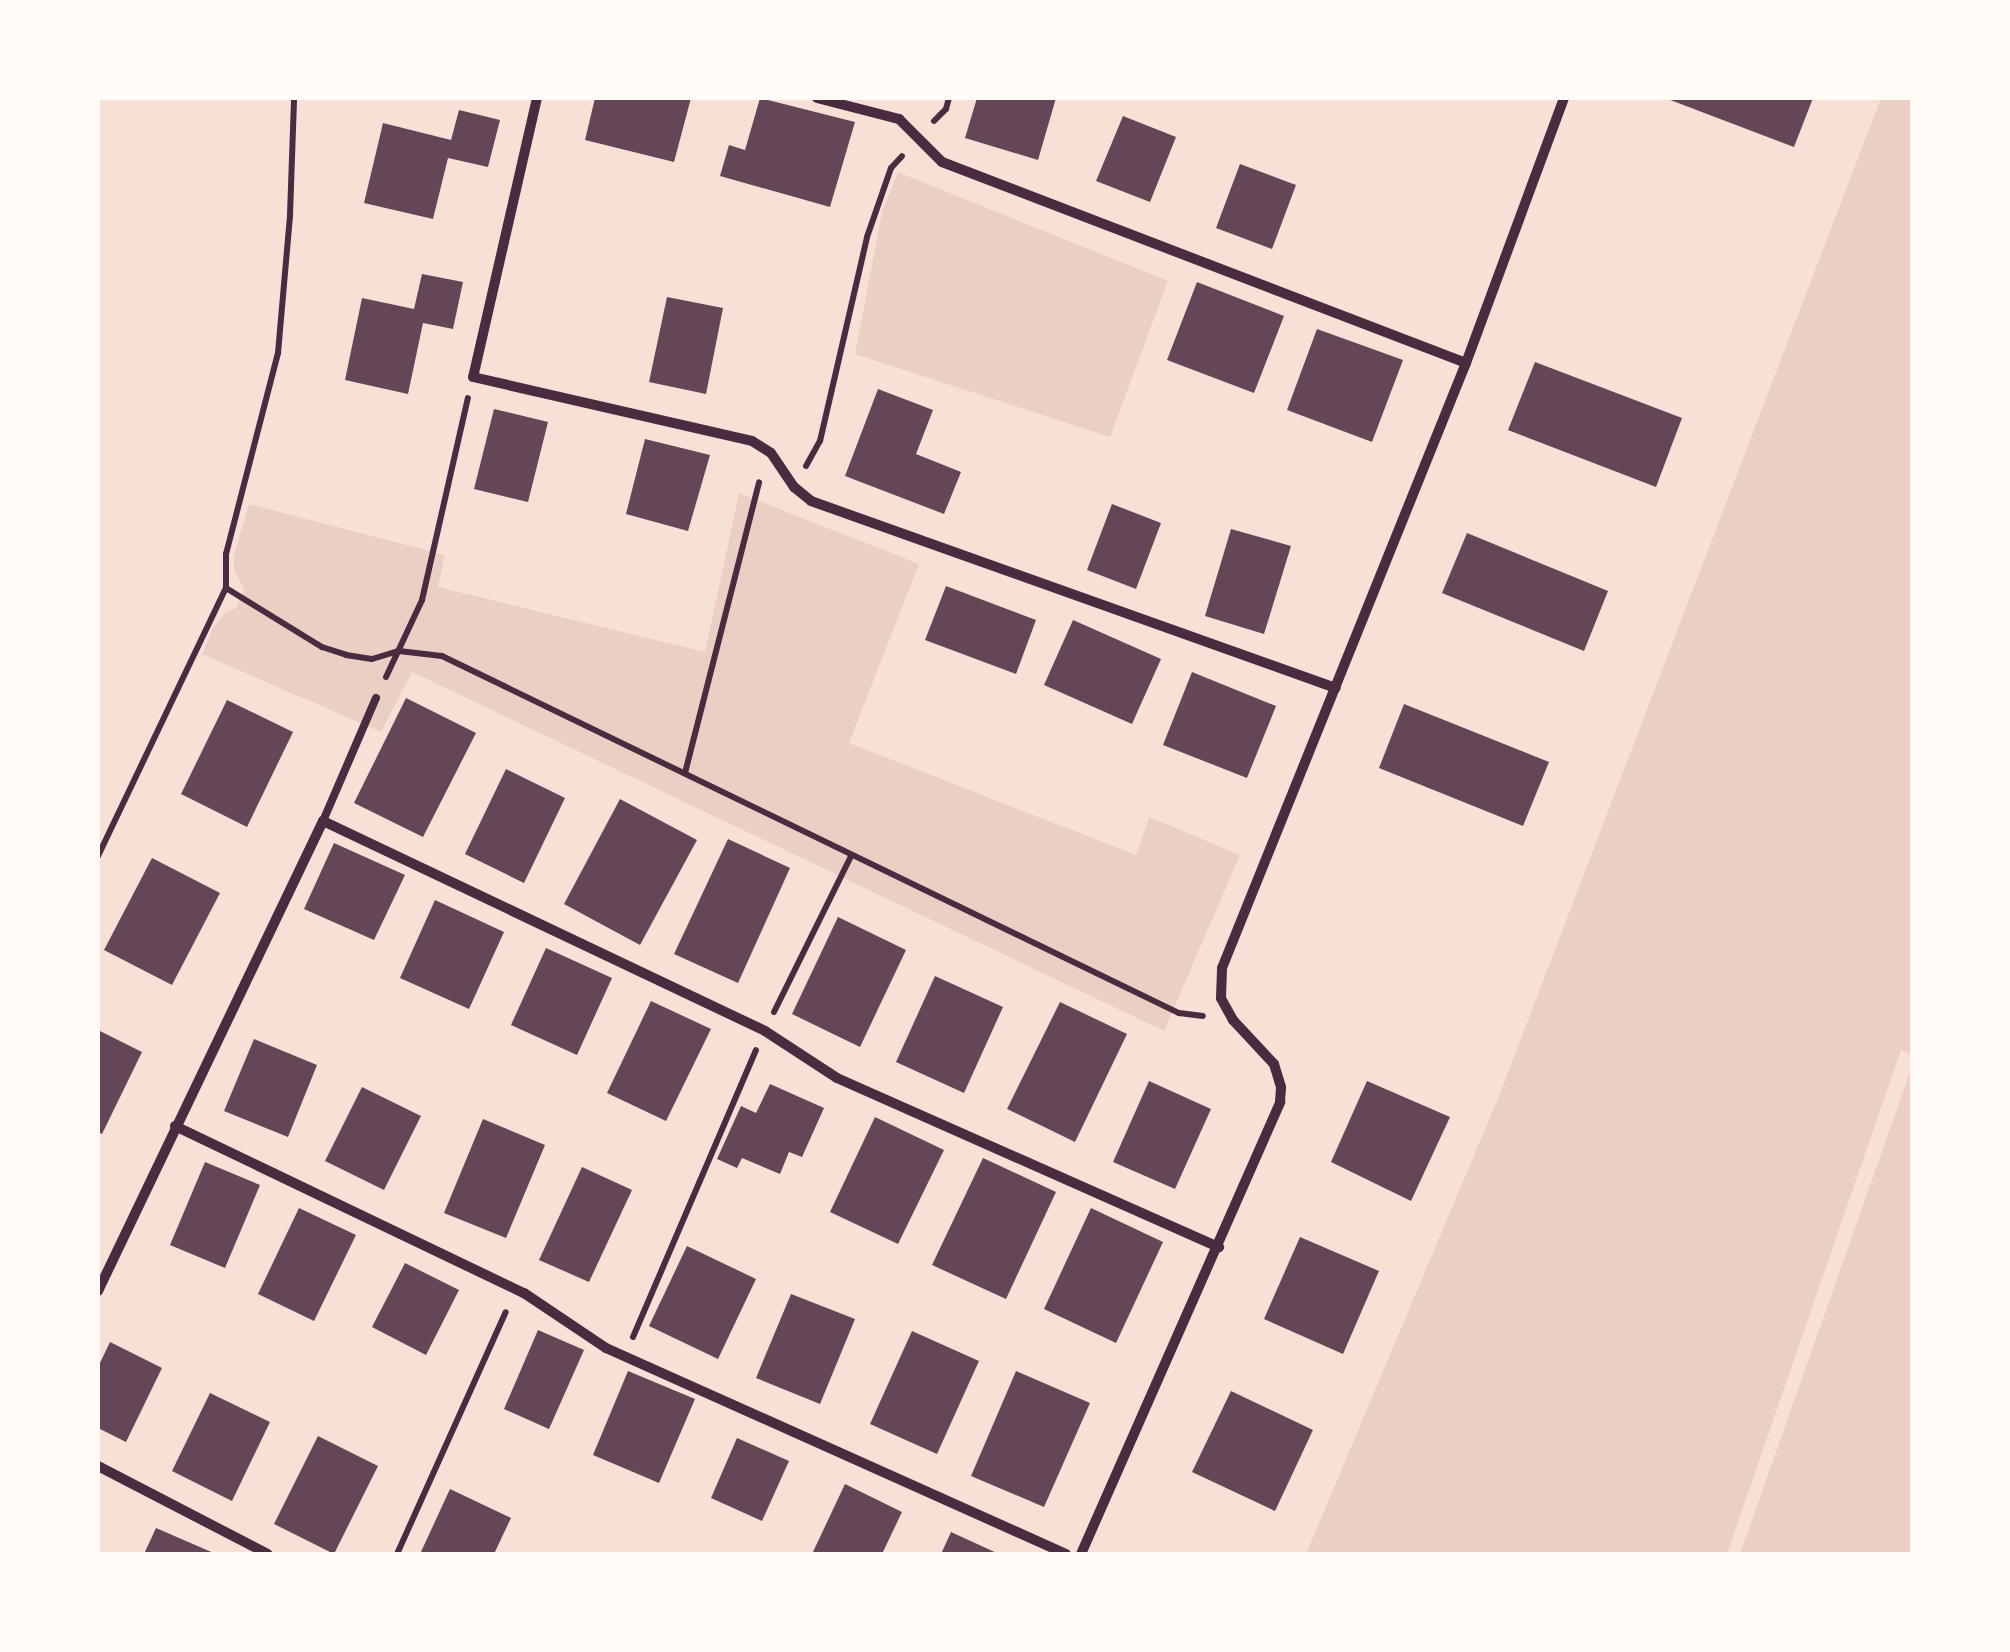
<!DOCTYPE html>
<style>
body{margin:0}
#map{position:relative;width:2010px;height:1652px;overflow:hidden;background:#f7e1d7;font-family:Figtree,sans-serif}
div>[style]{position:absolute}
[style*='--x']{left:calc(var(--x)*1px);top:calc(var(--y)*1px);width:calc(var(--w)*1px);rotate:calc(var(--a)*1deg)}
.green>*{inset:0;background:#ebcfc5}
.building>*{inset:0;background:#644757}
.path>*{height:6px;margin:-3px;padding:0 3px;transform-origin:3px;border-radius:3px;background:#4a2c40}
.service>*{height:8px;margin:-4px;padding:0 4px;transform-origin:4px;border-radius:4px;background:#4a2c40}
.minor>*{height:10px;margin:-5px;padding:0 5px;transform-origin:5px;border-radius:5px;background:#4a2c40}
span{translate:-50% -50%;white-space:nowrap;text-align:center;line-height:1.15;-webkit-text-stroke:10px #fffaf5;paint-order:stroke}
.frame{position:absolute;inset:0;border:100px solid #fffaf5;pointer-events:none}
</style>
<div id="map">
<div class="green">
<div style="clip-path:polygon(1881px 98px,1912px 98px,1912px 1055px,1901px 1050px,1727px 1554px,1306px 1554px,1499px 1096px)"></div>
<div style="clip-path:polygon(898px 172px,1168px 281px,1110px 437px,855px 354px,882px 212px)"></div>
<div style="clip-path:polygon(739px 493px,919px 564px,849px 743px,1136px 855px,1149px 817px,1240px 855px,1164px 1031px,412px 672px,381px 732px,202px 654px,213px 628px,226px 612px,236px 608px,244px 590px,234px 569px,234px 556px,249px 504px,445px 555px,438px 587px,705px 652px)"></div>
<div style="clip-path:polygon(1910px 1072px,1912px 1554px,1740px 1554px)"></div>
</div>
<div class="building">
<div style="clip-path:polygon(595px 98px,691px 98px,674px 162px,585px 140px)"></div>
<div style="clip-path:polygon(760px 98px,855px 122px,830px 207px,720px 176px,729px 145px,745px 150px)"></div>
<div style="clip-path:polygon(977px 98px,1056px 98px,1038px 160px,965px 138px)"></div>
<div style="clip-path:polygon(1665px 98px,1813px 98px,1794px 147px)"></div>
<div style="clip-path:polygon(459px 110px,500px 120px,488px 167px,448px 158px,433px 219px,364px 203px,383px 123px,451px 140px)"></div>
<div style="clip-path:polygon(1123px 116px,1176px 137px,1150px 202px,1096px 181px)"></div>
<div style="clip-path:polygon(1240px 164px,1296px 185px,1272px 249px,1216px 228px)"></div>
<div style="clip-path:polygon(422px 274px,463px 282px,453px 329px,423px 323px,408px 394px,345px 380px,362px 298px,414px 309px)"></div>
<div style="clip-path:polygon(1197px 282px,1284px 316px,1254px 393px,1167px 360px)"></div>
<div style="clip-path:polygon(667px 297px,723px 308px,706px 394px,649px 382px)"></div>
<div style="clip-path:polygon(1317px 329px,1403px 360px,1372px 442px,1287px 410px)"></div>
<div style="clip-path:polygon(1535px 362px,1682px 418px,1656px 487px,1508px 430px)"></div>
<div style="clip-path:polygon(878px 389px,933px 410px,916px 454px,961px 472px,944px 514px,845px 476px)"></div>
<div style="clip-path:polygon(494px 409px,548px 422px,528px 502px,474px 489px)"></div>
<div style="clip-path:polygon(645px 439px,710px 455px,688px 531px,626px 514px)"></div>
<div style="clip-path:polygon(1112px 504px,1161px 523px,1136px 589px,1087px 570px)"></div>
<div style="clip-path:polygon(1231px 529px,1291px 546px,1264px 634px,1205px 616px)"></div>
<div style="clip-path:polygon(1467px 533px,1608px 591px,1584px 651px,1442px 593px)"></div>
<div style="clip-path:polygon(946px 586px,1036px 620px,1016px 674px,925px 640px)"></div>
<div style="clip-path:polygon(1073px 620px,1161px 659px,1132px 724px,1044px 685px)"></div>
<div style="clip-path:polygon(1192px 672px,1276px 706px,1247px 778px,1163px 745px)"></div>
<div style="clip-path:polygon(406px 698px,476px 733px,423px 837px,354px 803px)"></div>
<div style="clip-path:polygon(227px 700px,293px 732px,247px 827px,181px 794px)"></div>
<div style="clip-path:polygon(1404px 704px,1549px 762px,1523px 826px,1379px 768px)"></div>
<div style="clip-path:polygon(506px 769px,565px 798px,524px 883px,465px 854px)"></div>
<div style="clip-path:polygon(620px 799px,697px 840px,640px 945px,564px 904px)"></div>
<div style="clip-path:polygon(728px 839px,790px 868px,738px 983px,674px 954px)"></div>
<div style="clip-path:polygon(334px 843px,405px 875px,374px 940px,304px 909px)"></div>
<div style="clip-path:polygon(152px 858px,220px 893px,172px 985px,104px 950px)"></div>
<div style="clip-path:polygon(435px 900px,504px 932px,469px 1009px,400px 978px)"></div>
<div style="clip-path:polygon(838px 917px,906px 950px,860px 1047px,792px 1014px)"></div>
<div style="clip-path:polygon(546px 948px,612px 978px,577px 1055px,511px 1025px)"></div>
<div style="clip-path:polygon(935px 976px,1003px 1007px,964px 1093px,896px 1062px)"></div>
<div style="clip-path:polygon(651px 1001px,711px 1029px,666px 1121px,607px 1093px)"></div>
<div style="clip-path:polygon(1060px 1002px,1127px 1034px,1075px 1142px,1007px 1109px)"></div>
<div style="clip-path:polygon(98px 1030px,142px 1052px,102px 1134px,98px 1132px)"></div>
<div style="clip-path:polygon(254px 1039px,317px 1065px,288px 1137px,224px 1111px)"></div>
<div style="clip-path:polygon(1149px 1081px,1211px 1109px,1175px 1189px,1113px 1162px)"></div>
<div style="clip-path:polygon(1367px 1081px,1450px 1117px,1411px 1201px,1331px 1162px)"></div>
<div style="clip-path:polygon(770px 1084px,824px 1108px,802px 1157px,789px 1152px,780px 1174px,742px 1158px,737px 1168px,717px 1159px,741px 1106px,756px 1113px)"></div>
<div style="clip-path:polygon(362px 1087px,421px 1116px,384px 1190px,325px 1161px)"></div>
<div style="clip-path:polygon(875px 1117px,944px 1150px,898px 1244px,830px 1212px)"></div>
<div style="clip-path:polygon(483px 1119px,545px 1145px,506px 1238px,444px 1213px)"></div>
<div style="clip-path:polygon(983px 1158px,1056px 1192px,1006px 1299px,932px 1265px)"></div>
<div style="clip-path:polygon(205px 1162px,260px 1185px,225px 1268px,170px 1245px)"></div>
<div style="clip-path:polygon(582px 1167px,632px 1190px,589px 1282px,539px 1260px)"></div>
<div style="clip-path:polygon(299px 1208px,356px 1235px,314px 1321px,258px 1294px)"></div>
<div style="clip-path:polygon(1091px 1208px,1163px 1242px,1116px 1343px,1044px 1309px)"></div>
<div style="clip-path:polygon(1300px 1237px,1379px 1271px,1343px 1354px,1264px 1319px)"></div>
<div style="clip-path:polygon(687px 1246px,756px 1279px,718px 1359px,649px 1326px)"></div>
<div style="clip-path:polygon(405px 1263px,459px 1290px,426px 1355px,372px 1327px)"></div>
<div style="clip-path:polygon(791px 1294px,855px 1319px,820px 1404px,756px 1378px)"></div>
<div style="clip-path:polygon(538px 1330px,584px 1350px,549px 1429px,504px 1409px)"></div>
<div style="clip-path:polygon(912px 1331px,979px 1361px,937px 1454px,870px 1424px)"></div>
<div style="clip-path:polygon(110px 1342px,162px 1368px,126px 1442px,98px 1428px,98px 1367px)"></div>
<div style="clip-path:polygon(628px 1371px,695px 1399px,659px 1483px,593px 1455px)"></div>
<div style="clip-path:polygon(1016px 1371px,1090px 1403px,1044px 1507px,971px 1476px)"></div>
<div style="clip-path:polygon(1231px 1391px,1313px 1430px,1275px 1511px,1192px 1472px)"></div>
<div style="clip-path:polygon(210px 1393px,270px 1422px,232px 1501px,172px 1471px)"></div>
<div style="clip-path:polygon(318px 1436px,378px 1466px,334px 1554px,274px 1524px)"></div>
<div style="clip-path:polygon(737px 1438px,789px 1461px,762px 1521px,711px 1498px)"></div>
<div style="clip-path:polygon(845px 1484px,902px 1512px,882px 1554px,812px 1554px)"></div>
<div style="clip-path:polygon(450px 1489px,511px 1518px,494px 1554px,420px 1554px)"></div>
<div style="clip-path:polygon(156px 1528px,216px 1554px,144px 1554px)"></div>
<div style="clip-path:polygon(951px 1532px,999px 1554px,941px 1554px)"></div>
</div>
<div class="path">
<div style="--x:934;--y:121;--w:17;--a:-45"></div>
<div style="--x:946;--y:109;--w:11;--a:-75"></div>
<div style="--x:806;--y:466;--w:29;--a:-61"></div>
<div style="--x:820;--y:441;--w:209;--a:-77"></div>
<div style="--x:867;--y:237;--w:73;--a:-70.8"></div>
<div style="--x:891;--y:168;--w:16;--a:-47"></div>
<div style="--x:226;--y:588;--w:113;--a:31.6"></div>
<div style="--x:322;--y:647;--w:25;--a:18"></div>
<div style="--x:346;--y:655;--w:26;--a:9"></div>
<div style="--x:372;--y:659;--w:28;--a:-17"></div>
<div style="--x:399;--y:651;--w:43;--a:6.6"></div>
<div style="--x:442;--y:656;--w:819;--a:25.85"></div>
<div style="--x:1179;--y:1013;--w:24;--a:7"></div>
<div style="--x:226;--y:588;--w:34;--a:-90"></div>
<div style="--x:226;--y:554;--w:208;--a:-75.5"></div>
<div style="--x:278;--y:353;--w:139;--a:-85"></div>
<div style="--x:290;--y:215;--w:117;--a:-88"></div>
<div style="--x:386;--y:677;--w:85;--a:-64.9"></div>
<div style="--x:422;--y:600;--w:207;--a:-77.2"></div>
<div style="--x:685;--y:773;--w:300;--a:-75.7"></div>
<div style="--x:98;--y:856;--w:297;--a:-64.5"></div>
<div style="--x:774;--y:1012;--w:174;--a:-63.7"></div>
<div style="--x:633;--y:1337;--w:312;--a:-66.8"></div>
<div style="--x:397;--y:1554;--w:265;--a:-65.8"></div>
</div>
<div class="service">
<div style="--x:323;--y:821;--w:134;--a:-66.7"></div>
</div>
<div class="minor">
<div style="--x:537;--y:98;--w:286;--a:102.9"></div>
<div style="--x:473;--y:377;--w:286;--a:12.9"></div>
<div style="--x:752;--y:441;--w:22;--a:32"></div>
<div style="--x:771;--y:453;--w:41;--a:55.9"></div>
<div style="--x:794;--y:487;--w:22;--a:39"></div>
<div style="--x:811;--y:501;--w:557;--a:19.61"></div>
<div style="--x:817;--y:98;--w:85;--a:14.4"></div>
<div style="--x:899;--y:119;--w:61;--a:45"></div>
<div style="--x:942;--y:162;--w:561;--a:20.99"></div>
<div style="--x:175;--y:1126;--w:387;--a:25.6"></div>
<div style="--x:524;--y:1293;--w:99;--a:33.9"></div>
<div style="--x:606;--y:1348;--w:504;--a:24.12"></div>
<div style="--x:98;--y:1291;--w:521;--a:-64.42"></div>
<div style="--x:323;--y:821;--w:489;--a:25.4"></div>
<div style="--x:765;--y:1031;--w:86;--a:33.1"></div>
<div style="--x:837;--y:1078;--w:418;--a:23.9"></div>
<div style="--x:98;--y:1466;--w:191;--a:27.4"></div>
<div style="--x:1081;--y:1554;--w:494;--a:-66.2"></div>
<div style="--x:1280;--y:1102;--w:15;--a:-86"></div>
<div style="--x:1281;--y:1087;--w:24;--a:-107"></div>
<div style="--x:1274;--y:1064;--w:60;--a:-133"></div>
<div style="--x:1233;--y:1020;--w:25;--a:-119"></div>
<div style="--x:1221;--y:998;--w:30;--a:-88"></div>
<div style="--x:1222;--y:968;--w:652;--a:-68.04"></div>
<div style="--x:1466;--y:363;--w:283;--a:-69.7"></div>
</div>
<div class="frame"></div>
</div>
